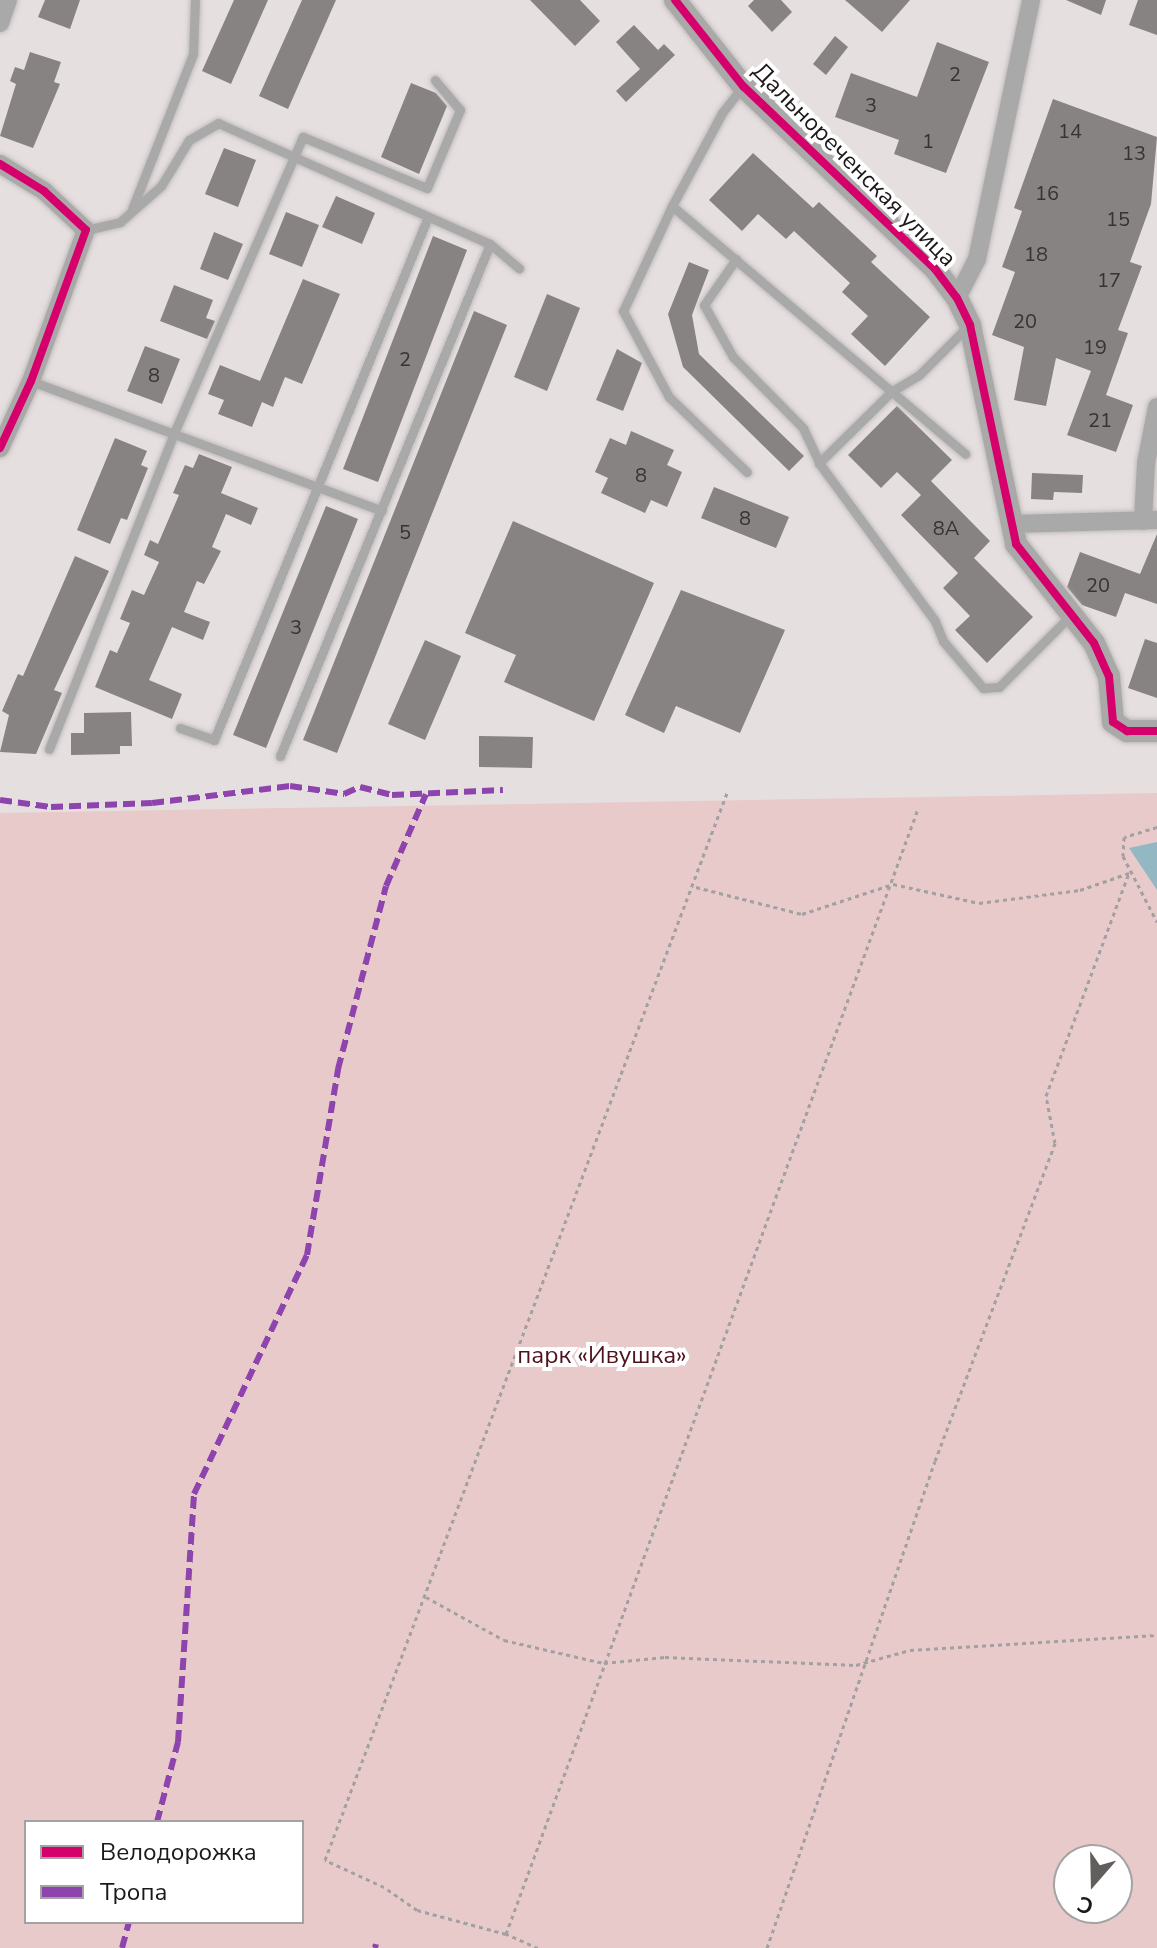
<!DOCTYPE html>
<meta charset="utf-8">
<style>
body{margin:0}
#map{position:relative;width:1157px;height:1948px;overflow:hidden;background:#e6dfdf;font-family:"Nunito Sans",sans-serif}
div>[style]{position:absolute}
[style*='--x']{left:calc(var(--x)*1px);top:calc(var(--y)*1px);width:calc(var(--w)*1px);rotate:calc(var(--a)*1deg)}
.green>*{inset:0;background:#e8cacb}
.water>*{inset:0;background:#94b7c4}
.building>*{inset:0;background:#888383}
.path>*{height:3px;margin-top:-1.5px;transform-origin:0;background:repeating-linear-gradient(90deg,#a2a0a1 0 4px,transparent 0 8px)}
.roads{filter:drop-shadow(0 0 2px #c1bcbc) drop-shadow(0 0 2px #c1bcbc)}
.service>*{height:9px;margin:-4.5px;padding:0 4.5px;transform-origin:4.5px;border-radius:4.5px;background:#aaa9a9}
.minor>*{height:18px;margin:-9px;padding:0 9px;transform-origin:9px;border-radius:9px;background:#aaa9a9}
.tertiary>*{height:22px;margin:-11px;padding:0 11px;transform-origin:11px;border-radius:11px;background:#aaa9a9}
.quiet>*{height:6px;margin-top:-3px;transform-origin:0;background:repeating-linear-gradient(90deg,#8e44ad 0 12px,transparent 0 18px)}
.cycleway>*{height:8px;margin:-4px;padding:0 4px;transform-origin:4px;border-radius:4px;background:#d6006c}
span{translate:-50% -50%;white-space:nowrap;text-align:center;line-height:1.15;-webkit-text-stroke:8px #fff;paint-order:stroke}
.number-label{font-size:20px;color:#373333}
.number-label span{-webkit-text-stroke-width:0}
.street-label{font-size:24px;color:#1c1818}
.park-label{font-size:24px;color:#4f111c}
.legend{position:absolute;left:24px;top:1820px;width:280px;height:104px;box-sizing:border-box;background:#fff;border:2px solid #a4a3a3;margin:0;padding:10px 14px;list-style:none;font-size:24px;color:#1c1818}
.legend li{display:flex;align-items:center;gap:16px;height:40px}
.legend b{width:40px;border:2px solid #a4a3a3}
.north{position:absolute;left:1053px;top:1844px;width:80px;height:80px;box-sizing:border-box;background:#fff;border:2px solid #a4a3a3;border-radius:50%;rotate:200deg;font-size:22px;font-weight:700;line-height:32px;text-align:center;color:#1c1818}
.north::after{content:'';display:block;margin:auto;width:28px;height:36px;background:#635e5e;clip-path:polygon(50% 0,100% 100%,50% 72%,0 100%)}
</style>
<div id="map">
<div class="green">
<div style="clip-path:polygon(evenodd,1157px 793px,1157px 1948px,0 1948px,0 813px,1157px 793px,26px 1822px,302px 1822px,302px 1922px,26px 1922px,26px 1822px,1157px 793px,1069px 1860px,1117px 1860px,1117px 1908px,1069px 1908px,1069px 1860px)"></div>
</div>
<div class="water">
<div style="clip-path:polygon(1157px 842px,1157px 890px,1129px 848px)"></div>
</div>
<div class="building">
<div style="clip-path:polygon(45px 0,80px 0,70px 29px,38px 17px)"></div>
<div style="clip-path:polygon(234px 0,268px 0,231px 84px,202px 71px)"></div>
<div style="clip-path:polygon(302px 0,336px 0,288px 109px,259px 96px)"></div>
<div style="clip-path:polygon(530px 0,580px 0,600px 21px,575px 46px)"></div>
<div style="clip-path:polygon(754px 0,781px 0,792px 12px,772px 32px,748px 6px)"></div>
<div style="clip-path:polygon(845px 0,910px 0,882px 32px)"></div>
<div style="clip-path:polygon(1066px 0,1106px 0,1101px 15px)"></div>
<div style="clip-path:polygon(1138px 0,1157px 0,1157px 35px,1129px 25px)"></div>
<div style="clip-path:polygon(634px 25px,658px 50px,664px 44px,675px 55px,626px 102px,616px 91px,640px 69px,616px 42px)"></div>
<div style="clip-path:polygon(835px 36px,848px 47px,826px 75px,813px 64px)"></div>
<div style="clip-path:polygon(937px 42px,989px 62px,946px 173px,894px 154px,899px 140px,835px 117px,851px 73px,917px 97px)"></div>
<div style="clip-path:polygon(30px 52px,61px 62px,54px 82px,60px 84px,33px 148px,0 136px,16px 84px,10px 81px,15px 67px,24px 70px)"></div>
<div style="clip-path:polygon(411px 83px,436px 93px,447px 106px,419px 174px,381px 157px)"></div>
<div style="clip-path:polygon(1053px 99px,1157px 137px,1151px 204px,1130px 262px,1142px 266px,1118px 330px,1128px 333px,1106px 395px,1133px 405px,1116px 452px,1067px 435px,1091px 371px,1056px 358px,1046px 406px,1014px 400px,1024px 347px,992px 335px,1015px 272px,1002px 267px,1022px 211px,1014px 208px)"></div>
<div style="clip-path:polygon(224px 148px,256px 160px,238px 207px,205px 194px)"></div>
<div style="clip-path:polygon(753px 153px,813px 208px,819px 202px,877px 256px,871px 262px,930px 317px,885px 366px,851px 334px,868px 316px,842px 292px,850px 283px,794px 231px,786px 239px,758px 214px,742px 231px,709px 200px)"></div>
<div style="clip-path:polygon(336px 196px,375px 213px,362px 244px,322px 227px)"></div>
<div style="clip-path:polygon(286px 212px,319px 225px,302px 267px,269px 254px)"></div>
<div style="clip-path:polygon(214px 232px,243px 244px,228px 280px,200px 269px)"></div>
<div style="clip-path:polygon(433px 236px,467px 250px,378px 482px,343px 469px)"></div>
<div style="clip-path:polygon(689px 262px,709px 270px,692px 315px,699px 354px,804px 456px,789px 471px,683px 367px,668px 314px)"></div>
<div style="clip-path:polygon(303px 279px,340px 294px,302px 384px,285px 377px,273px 407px,262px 402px,252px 427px,218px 414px,224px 400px,208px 394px,220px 365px,260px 381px)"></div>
<div style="clip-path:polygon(174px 285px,213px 300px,206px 318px,215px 321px,207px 339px,160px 321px)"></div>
<div style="clip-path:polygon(547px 294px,580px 308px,547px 391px,514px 377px)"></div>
<div style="clip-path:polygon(474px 311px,507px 325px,337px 753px,303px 740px)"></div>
<div style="clip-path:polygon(145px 346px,180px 359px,162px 404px,127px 391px)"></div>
<div style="clip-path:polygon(617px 349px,642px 363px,623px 411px,596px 400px)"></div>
<div style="clip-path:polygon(897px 406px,952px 460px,931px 481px,990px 541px,974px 558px,1033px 617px,987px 663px,955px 630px,970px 616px,943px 588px,958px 573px,901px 515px,921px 495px,897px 472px,881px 488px,848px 455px)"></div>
<div style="clip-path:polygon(631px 431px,674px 450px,667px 465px,682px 472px,667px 507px,651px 500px,645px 513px,601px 493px,608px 478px,595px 472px,610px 438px,626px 445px)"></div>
<div style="clip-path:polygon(115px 438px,147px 451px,141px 465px,148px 468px,127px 520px,121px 518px,110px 544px,77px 530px)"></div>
<div style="clip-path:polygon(199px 454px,232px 467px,221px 493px,258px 508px,251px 525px,226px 514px,212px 547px,221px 551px,204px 584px,197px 581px,184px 612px,210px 622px,203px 640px,172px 627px,149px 680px,182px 694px,172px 719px,95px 687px,110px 650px,117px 653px,130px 623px,120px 619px,132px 590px,144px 595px,159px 562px,144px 555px,150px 540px,158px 544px,179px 495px,173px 493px,185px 465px,193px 468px)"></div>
<div style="clip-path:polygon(1032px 473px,1083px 475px,1082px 493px,1054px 492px,1053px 500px,1031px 499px)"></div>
<div style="clip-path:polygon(714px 487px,789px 517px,776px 548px,701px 518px)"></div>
<div style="clip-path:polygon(326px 506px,358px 519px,266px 748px,233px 735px)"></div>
<div style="clip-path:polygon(513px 521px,654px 583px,594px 721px,504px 682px,516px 655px,465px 633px)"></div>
<div style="clip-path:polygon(1157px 534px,1157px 604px,1125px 593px,1116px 617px,1082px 605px,1067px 587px,1080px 552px,1140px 574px)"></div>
<div style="clip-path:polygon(75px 556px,109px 571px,54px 690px,62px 693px,36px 754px,0 752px,9px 715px,2px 711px,18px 674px,23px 676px)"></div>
<div style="clip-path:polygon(681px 590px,785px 630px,740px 733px,676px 706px,664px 733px,625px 715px)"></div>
<div style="clip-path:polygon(1145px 639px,1157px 643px,1157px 698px,1128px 688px)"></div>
<div style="clip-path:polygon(425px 640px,461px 656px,425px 740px,388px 724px)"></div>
<div style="clip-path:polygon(131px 712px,132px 746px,120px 746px,120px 754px,71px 755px,71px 733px,84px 733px,84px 713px)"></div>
<div style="clip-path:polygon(479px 736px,533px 737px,532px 768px,479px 767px)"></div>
</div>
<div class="path">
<div style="--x:1157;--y:827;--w:34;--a:163"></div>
<div style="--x:1124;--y:837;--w:19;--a:93"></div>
<div style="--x:1123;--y:856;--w:74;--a:62.7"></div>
<div style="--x:696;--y:887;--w:109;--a:14.3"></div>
<div style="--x:802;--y:914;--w:96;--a:-18.2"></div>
<div style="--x:893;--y:884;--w:88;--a:12.5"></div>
<div style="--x:979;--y:903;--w:102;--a:-7.3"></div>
<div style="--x:1080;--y:890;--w:52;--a:-19.1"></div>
<div style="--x:426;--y:1597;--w:89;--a:28.9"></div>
<div style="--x:504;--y:1640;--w:103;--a:13"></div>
<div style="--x:604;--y:1663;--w:61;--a:-5.6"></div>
<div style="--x:665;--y:1657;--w:191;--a:2.4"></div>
<div style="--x:856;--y:1665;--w:56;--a:-15.5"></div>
<div style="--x:910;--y:1650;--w:247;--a:-3.5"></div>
<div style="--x:506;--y:1934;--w:92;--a:-164.9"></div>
<div style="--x:417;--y:1910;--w:40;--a:-145.1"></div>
<div style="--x:384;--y:1887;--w:65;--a:-155.4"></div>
<div style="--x:325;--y:1860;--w:1143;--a:-69.36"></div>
<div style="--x:538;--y:1948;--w:35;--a:-156"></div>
<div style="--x:506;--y:1934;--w:1198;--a:-69.89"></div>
<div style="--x:767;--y:1948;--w:515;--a:-70.97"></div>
<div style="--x:935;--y:1461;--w:340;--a:-69.3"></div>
<div style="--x:1055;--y:1143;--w:48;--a:-100.8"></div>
<div style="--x:1046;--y:1096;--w:238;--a:-69.6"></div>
</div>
<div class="roads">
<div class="service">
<div style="--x:743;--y:86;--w:34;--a:128"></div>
<div style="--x:722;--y:113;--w:106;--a:118.3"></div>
<div style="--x:672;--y:206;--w:116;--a:115"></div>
<div style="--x:623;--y:311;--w:98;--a:61.9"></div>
<div style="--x:669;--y:397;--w:108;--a:43.9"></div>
<div style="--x:672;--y:206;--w:384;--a:40.2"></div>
<div style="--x:132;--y:209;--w:167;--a:-68.5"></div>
<div style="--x:193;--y:54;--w:54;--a:-87.9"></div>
<div style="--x:86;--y:230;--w:35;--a:-13"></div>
<div style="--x:120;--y:222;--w:55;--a:-41.3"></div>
<div style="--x:161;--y:186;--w:54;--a:-58.7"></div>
<div style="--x:189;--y:140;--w:34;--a:-30"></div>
<div style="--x:218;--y:123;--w:298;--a:24"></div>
<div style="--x:490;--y:244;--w:38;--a:40"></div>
<div style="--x:736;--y:259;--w:56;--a:124.8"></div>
<div style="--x:704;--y:305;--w:60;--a:60.9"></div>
<div style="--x:733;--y:357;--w:100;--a:45.4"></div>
<div style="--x:803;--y:428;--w:38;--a:65"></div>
<div style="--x:967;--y:327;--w:68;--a:135"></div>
<div style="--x:919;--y:375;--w:31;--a:149"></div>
<div style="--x:892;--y:391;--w:103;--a:135.4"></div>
<div style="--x:819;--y:463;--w:196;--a:53.7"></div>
<div style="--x:935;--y:621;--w:22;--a:68"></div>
<div style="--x:943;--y:641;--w:62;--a:49.6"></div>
<div style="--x:983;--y:688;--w:16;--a:-4"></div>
<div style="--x:999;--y:687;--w:100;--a:-45"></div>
<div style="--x:31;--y:381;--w:374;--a:20.3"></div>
<div style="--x:180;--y:728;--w:36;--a:19"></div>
<div style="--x:214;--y:740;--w:565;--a:-67.75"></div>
<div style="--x:49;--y:749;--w:340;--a:-68.4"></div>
<div style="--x:174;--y:433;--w:323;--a:-66.5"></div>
<div style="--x:303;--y:137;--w:134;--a:22.4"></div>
<div style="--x:427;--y:188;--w:85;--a:-67.1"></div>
<div style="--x:460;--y:110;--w:39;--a:-130"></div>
<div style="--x:280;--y:756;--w:553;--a:-67.7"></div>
</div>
<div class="minor">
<div style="--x:0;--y:23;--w:24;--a:-71"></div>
<div style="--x:0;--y:164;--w:52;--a:31.5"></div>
<div style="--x:44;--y:191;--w:57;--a:42.9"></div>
<div style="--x:86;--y:230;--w:161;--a:110"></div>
<div style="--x:31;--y:381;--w:74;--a:114.8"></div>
<div style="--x:957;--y:298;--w:44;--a:-62.9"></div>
<div style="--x:977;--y:259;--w:265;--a:-78.2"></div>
<div style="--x:1143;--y:521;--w:58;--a:-87"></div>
<div style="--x:1146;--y:463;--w:57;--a:-78.9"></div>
<div style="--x:1012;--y:524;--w:145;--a:-1.6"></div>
</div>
<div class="tertiary">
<div style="--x:675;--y:0;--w:110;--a:51.7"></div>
<div style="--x:743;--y:86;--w:265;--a:43.6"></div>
<div style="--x:935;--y:269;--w:36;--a:53"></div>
<div style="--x:957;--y:298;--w:30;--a:64"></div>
<div style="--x:970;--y:325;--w:224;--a:78.1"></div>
<div style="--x:1016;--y:544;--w:126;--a:51.8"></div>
<div style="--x:1094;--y:643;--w:36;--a:66"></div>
<div style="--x:1109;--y:676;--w:46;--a:85"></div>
<div style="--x:1113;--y:722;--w:17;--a:33"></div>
<div style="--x:1127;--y:731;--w:30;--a:0"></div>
</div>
</div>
<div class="quiet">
<div style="--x:0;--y:800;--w:51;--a:7.8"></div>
<div style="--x:51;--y:807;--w:101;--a:-2.3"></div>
<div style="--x:152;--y:803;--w:139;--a:-7"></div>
<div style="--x:290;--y:786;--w:55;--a:8.4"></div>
<div style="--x:344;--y:794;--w:17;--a:-24"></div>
<div style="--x:360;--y:787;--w:33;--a:14"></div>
<div style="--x:392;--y:795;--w:111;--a:-2.6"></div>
<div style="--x:157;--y:1822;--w:83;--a:-75.3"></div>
<div style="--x:178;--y:1742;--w:249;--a:-86.3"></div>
<div style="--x:194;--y:1494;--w:264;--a:-64.7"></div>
<div style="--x:307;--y:1255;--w:189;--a:-80.5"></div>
<div style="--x:338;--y:1069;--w:189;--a:-75.3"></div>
<div style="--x:386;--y:886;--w:100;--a:-66.5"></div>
<div style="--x:122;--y:1948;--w:27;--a:-75"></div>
<div style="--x:375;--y:1948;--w:4;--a:-76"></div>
</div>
<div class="cycleway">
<div style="--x:675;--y:0;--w:110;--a:51.7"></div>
<div style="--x:743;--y:86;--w:265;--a:43.6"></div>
<div style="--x:935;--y:269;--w:36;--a:53"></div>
<div style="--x:957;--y:298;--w:30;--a:64"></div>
<div style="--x:970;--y:325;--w:224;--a:78.1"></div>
<div style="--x:1016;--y:544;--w:126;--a:51.8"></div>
<div style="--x:1094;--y:643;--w:36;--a:66"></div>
<div style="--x:1109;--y:676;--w:46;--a:85"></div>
<div style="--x:1113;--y:722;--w:17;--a:33"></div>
<div style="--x:1127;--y:731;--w:30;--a:0"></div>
<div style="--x:0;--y:164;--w:52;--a:31.5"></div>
<div style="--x:44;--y:191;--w:57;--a:42.9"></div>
<div style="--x:86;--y:230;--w:161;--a:110"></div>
<div style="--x:31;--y:381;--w:74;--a:114.8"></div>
</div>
<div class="number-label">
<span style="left:955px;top:74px">2</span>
<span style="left:871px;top:105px">3</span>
<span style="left:1070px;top:131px">14</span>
<span style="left:928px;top:141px">1</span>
<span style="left:1134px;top:153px">13</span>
<span style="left:1047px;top:193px">16</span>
<span style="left:1118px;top:219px">15</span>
<span style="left:1036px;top:254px">18</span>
<span style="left:1109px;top:280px">17</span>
<span style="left:1025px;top:321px">20</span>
<span style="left:1095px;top:347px">19</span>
<span style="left:405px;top:359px">2</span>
<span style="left:154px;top:375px">8</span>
<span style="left:1100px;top:420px">21</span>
<span style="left:641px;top:475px">8</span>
<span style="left:745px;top:518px">8</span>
<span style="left:946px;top:528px">8А</span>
<span style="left:405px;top:532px">5</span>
<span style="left:1098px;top:585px">20</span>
<span style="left:296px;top:627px">3</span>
</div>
<div class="street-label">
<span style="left:854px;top:165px;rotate:45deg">Дальнореченская улица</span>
</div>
<div class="park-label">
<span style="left:602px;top:1356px">парк «Ивушка»</span>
</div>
<ul class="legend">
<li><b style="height:10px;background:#d6006c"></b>Велодорожка</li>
<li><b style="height:10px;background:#8e44ad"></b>Тропа</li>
</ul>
<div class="north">С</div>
</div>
